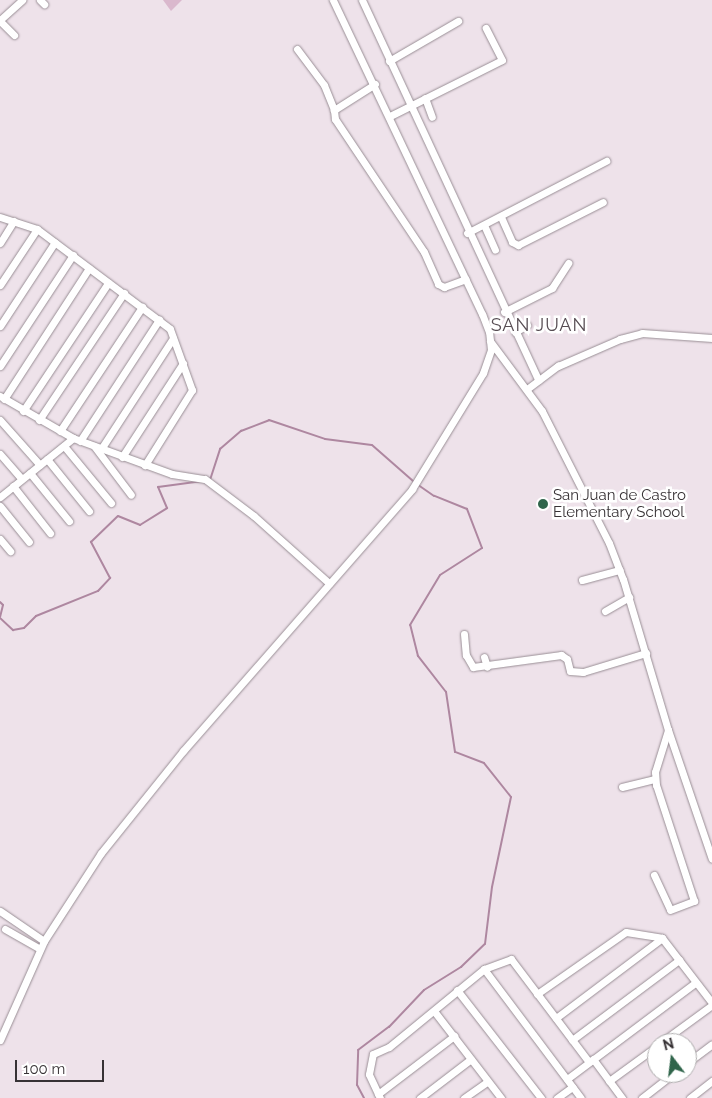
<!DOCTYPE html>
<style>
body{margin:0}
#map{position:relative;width:712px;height:1098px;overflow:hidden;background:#eee2ea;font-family:Raleway,sans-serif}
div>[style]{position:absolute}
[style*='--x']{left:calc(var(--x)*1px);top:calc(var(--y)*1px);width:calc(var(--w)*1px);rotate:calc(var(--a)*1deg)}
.green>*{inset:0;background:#dab8cd}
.stream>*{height:2px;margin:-1px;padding:0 1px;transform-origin:1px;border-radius:1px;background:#ae87a0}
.roads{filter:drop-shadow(0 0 1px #998e95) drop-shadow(0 0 1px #998e95)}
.minor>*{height:7px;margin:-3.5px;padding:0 3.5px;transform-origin:3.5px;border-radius:3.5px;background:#fff}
.dots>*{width:14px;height:14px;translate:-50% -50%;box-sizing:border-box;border:2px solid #fff;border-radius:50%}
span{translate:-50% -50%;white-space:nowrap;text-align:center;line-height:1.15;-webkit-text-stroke:5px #fff;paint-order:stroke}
.poi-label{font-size:15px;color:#373235}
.left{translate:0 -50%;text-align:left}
.quarter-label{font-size:18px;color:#574d53;letter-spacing:1px}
.north{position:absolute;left:647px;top:1033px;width:50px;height:50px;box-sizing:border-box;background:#fff;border:1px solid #afadae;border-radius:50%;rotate:345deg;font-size:14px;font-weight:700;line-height:20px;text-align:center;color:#373235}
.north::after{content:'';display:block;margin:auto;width:18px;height:22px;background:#30654b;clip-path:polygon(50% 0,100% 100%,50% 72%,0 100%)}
.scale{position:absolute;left:15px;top:1060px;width:89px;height:22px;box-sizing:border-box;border:2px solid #373235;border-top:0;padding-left:6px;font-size:15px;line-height:18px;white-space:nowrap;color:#373235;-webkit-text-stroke:4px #fff;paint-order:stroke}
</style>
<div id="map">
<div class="green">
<div style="clip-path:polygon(163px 0,182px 0,171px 11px)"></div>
</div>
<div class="stream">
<div style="--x:210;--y:480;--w:33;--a:-72"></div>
<div style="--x:220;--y:449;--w:28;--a:-41"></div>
<div style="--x:241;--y:431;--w:30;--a:-21"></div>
<div style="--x:269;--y:420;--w:59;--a:18.7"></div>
<div style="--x:325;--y:439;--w:47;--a:7.3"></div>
<div style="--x:372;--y:445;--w:55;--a:41.3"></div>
<div style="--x:0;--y:602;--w:4;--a:45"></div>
<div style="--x:3;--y:605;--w:12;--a:104"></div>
<div style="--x:0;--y:618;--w:18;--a:43"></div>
<div style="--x:13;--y:630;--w:11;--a:-10"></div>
<div style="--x:24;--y:628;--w:17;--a:-45"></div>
<div style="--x:36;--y:616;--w:67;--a:-22"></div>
<div style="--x:98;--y:591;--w:18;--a:-47"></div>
<div style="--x:110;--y:578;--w:41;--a:-117.8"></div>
<div style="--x:91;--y:542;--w:37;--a:-44"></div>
<div style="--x:118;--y:516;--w:24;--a:22"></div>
<div style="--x:140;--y:525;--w:32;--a:-32"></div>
<div style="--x:167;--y:508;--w:23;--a:-113"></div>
<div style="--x:158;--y:487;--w:45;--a:-7.6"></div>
<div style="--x:364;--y:1098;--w:15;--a:-118"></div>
<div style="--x:357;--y:1085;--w:35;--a:-88"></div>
<div style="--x:358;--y:1050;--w:39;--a:-37"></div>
<div style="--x:389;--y:1027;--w:51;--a:-46.6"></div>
<div style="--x:424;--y:990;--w:44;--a:-31.9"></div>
<div style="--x:461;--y:967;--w:33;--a:-44"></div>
<div style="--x:485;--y:944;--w:57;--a:-83"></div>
<div style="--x:492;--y:887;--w:92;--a:-78.1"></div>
<div style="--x:511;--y:797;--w:43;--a:-128.5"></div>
<div style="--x:484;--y:763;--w:31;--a:-159"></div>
<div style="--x:455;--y:752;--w:61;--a:-98.5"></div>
<div style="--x:446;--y:692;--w:46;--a:-127.9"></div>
<div style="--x:418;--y:656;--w:32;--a:-104"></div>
<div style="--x:410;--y:625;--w:58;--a:-59"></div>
<div style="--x:440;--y:575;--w:50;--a:-32.7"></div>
<div style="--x:482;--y:548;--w:42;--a:-111"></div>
<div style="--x:467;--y:509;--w:35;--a:-158"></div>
<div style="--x:434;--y:496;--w:21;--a:-145"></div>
</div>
<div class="roads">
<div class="minor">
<div style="--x:40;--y:0;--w:6;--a:45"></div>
<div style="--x:362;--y:0;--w:419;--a:65.1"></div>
<div style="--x:0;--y:20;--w:30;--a:-42"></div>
<div style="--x:0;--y:21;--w:20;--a:45"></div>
<div style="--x:297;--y:49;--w:45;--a:53.1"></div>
<div style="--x:324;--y:85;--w:27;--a:68"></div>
<div style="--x:389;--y:61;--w:80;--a:-30.1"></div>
<div style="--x:375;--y:84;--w:49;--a:147.6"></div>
<div style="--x:334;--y:110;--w:9;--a:84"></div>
<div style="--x:335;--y:119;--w:160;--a:56.2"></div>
<div style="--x:424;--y:252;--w:35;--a:66"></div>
<div style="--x:438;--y:284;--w:7;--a:27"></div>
<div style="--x:444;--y:287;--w:23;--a:-20"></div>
<div style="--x:425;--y:98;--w:20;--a:70"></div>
<div style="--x:390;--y:116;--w:125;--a:-26.6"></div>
<div style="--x:502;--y:60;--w:36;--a:-117"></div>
<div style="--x:0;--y:217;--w:39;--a:18"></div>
<div style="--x:37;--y:229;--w:166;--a:36.9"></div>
<div style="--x:170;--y:329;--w:65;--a:70.2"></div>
<div style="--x:192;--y:390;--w:89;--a:122.1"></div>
<div style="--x:501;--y:217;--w:27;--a:66"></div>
<div style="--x:512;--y:242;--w:7;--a:27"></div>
<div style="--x:518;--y:245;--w:95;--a:-26.8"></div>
<div style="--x:484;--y:225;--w:27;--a:66"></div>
<div style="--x:467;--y:233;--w:157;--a:-27.4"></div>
<div style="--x:0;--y:243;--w:26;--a:-58"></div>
<div style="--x:0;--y:285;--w:67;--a:-56.5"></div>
<div style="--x:504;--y:312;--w:54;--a:-26.6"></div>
<div style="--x:552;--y:288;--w:30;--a:-57"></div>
<div style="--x:0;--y:326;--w:100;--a:-56.8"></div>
<div style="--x:515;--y:332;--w:14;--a:-30"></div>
<div style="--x:490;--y:341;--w:87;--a:53.4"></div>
<div style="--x:542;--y:411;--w:148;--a:63.1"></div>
<div style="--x:609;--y:543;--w:39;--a:69"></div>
<div style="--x:623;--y:579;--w:158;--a:73.4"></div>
<div style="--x:668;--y:730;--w:136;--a:71.2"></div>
<div style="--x:0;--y:366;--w:133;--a:-56.7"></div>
<div style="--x:527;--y:389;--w:39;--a:-37"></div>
<div style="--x:558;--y:366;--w:68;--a:-23.5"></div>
<div style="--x:620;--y:339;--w:23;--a:-15"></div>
<div style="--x:642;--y:333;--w:70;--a:4.1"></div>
<div style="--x:0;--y:396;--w:84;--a:29.9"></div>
<div style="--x:73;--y:438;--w:105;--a:20"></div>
<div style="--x:172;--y:474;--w:33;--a:9"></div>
<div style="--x:205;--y:479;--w:61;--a:37.1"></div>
<div style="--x:254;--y:516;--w:101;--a:41.8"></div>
<div style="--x:4;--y:399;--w:156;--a:-57"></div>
<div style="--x:23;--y:411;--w:154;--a:-56.4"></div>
<div style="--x:0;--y:420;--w:60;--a:48.4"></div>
<div style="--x:39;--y:420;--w:153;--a:-56.2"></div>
<div style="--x:60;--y:431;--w:149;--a:-56.5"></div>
<div style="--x:80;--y:441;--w:145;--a:-56.9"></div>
<div style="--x:64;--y:446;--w:74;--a:50.5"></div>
<div style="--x:94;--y:446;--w:61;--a:52.9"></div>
<div style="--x:101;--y:449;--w:132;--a:-57"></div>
<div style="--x:0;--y:454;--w:33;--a:49"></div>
<div style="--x:122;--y:457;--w:112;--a:-57"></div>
<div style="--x:47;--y:459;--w:67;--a:51.1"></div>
<div style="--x:30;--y:473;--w:62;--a:50.9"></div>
<div style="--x:13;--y:486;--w:60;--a:51.8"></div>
<div style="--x:0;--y:497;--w:94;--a:-38.9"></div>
<div style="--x:0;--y:506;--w:46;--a:51.1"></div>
<div style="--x:0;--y:539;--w:16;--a:50"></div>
<div style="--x:582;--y:580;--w:39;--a:-15"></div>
<div style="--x:605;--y:611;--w:28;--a:-30"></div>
<div style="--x:464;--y:634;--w:21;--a:85"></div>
<div style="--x:466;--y:655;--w:14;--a:60"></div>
<div style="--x:473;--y:667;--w:89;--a:-7.8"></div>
<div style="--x:561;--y:655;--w:7;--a:34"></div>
<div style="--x:567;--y:659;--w:12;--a:76"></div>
<div style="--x:570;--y:671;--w:13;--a:4"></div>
<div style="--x:583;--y:672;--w:66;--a:-16.8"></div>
<div style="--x:484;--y:657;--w:10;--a:73"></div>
<div style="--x:622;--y:787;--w:34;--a:-14"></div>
<div style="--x:654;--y:875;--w:38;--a:65"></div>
<div style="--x:670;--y:910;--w:26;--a:-21"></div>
<div style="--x:694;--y:901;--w:122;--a:-108.1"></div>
<div style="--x:656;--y:785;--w:13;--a:-94"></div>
<div style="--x:655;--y:772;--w:44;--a:-72.8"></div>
<div style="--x:0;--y:911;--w:53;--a:34.3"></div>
<div style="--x:5;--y:929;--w:40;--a:29.7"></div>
<div style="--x:484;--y:969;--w:161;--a:53.1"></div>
<div style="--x:457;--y:990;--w:137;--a:52.1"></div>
<div style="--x:537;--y:994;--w:108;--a:-34.9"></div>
<div style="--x:626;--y:932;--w:36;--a:9"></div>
<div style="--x:662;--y:938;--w:82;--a:52.4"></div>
<div style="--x:434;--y:1011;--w:110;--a:52.4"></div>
<div style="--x:556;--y:1018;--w:133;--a:-37"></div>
<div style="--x:0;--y:1040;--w:108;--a:-66"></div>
<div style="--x:44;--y:941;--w:105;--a:-57.1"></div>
<div style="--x:101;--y:853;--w:131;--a:-51.2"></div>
<div style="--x:183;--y:751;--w:348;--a:-48.8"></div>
<div style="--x:412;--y:489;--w:136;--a:-58.5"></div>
<div style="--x:483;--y:373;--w:24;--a:-71"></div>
<div style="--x:491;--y:350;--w:18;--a:-96"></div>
<div style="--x:489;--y:332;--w:19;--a:-111"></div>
<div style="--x:482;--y:314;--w:348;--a:-115.4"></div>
<div style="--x:572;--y:1040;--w:134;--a:-36.8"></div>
<div style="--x:660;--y:1043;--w:64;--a:-36.2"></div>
<div style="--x:593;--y:1059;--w:49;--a:53.4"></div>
<div style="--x:687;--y:1063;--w:31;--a:-37"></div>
<div style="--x:567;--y:1079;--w:161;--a:-36.9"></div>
<div style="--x:609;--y:1081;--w:59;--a:-36.1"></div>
<div style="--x:378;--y:1094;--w:96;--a:-37.3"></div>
<div style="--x:380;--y:1098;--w:26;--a:-115"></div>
<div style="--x:369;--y:1074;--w:20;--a:-79"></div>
<div style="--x:373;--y:1054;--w:17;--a:-24"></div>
<div style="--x:389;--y:1047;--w:123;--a:-39.4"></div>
<div style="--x:484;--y:969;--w:29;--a:-20"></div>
<div style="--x:511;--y:959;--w:129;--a:52.9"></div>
<div style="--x:420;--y:1098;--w:64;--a:-37.4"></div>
<div style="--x:464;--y:1098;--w:29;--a:-35"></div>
<div style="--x:557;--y:1098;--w:19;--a:-36"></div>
<div style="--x:642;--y:1098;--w:41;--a:-38"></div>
<div style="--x:690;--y:1098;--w:28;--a:-38"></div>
</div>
</div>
<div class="dots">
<div style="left:543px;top:504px;background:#30654b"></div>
</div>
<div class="poi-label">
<span class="left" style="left:553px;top:504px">San Juan de Castro<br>Elementary School</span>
</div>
<div class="quarter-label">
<span style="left:539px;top:325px">SAN JUAN</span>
</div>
<div class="north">N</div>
<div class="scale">100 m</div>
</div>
